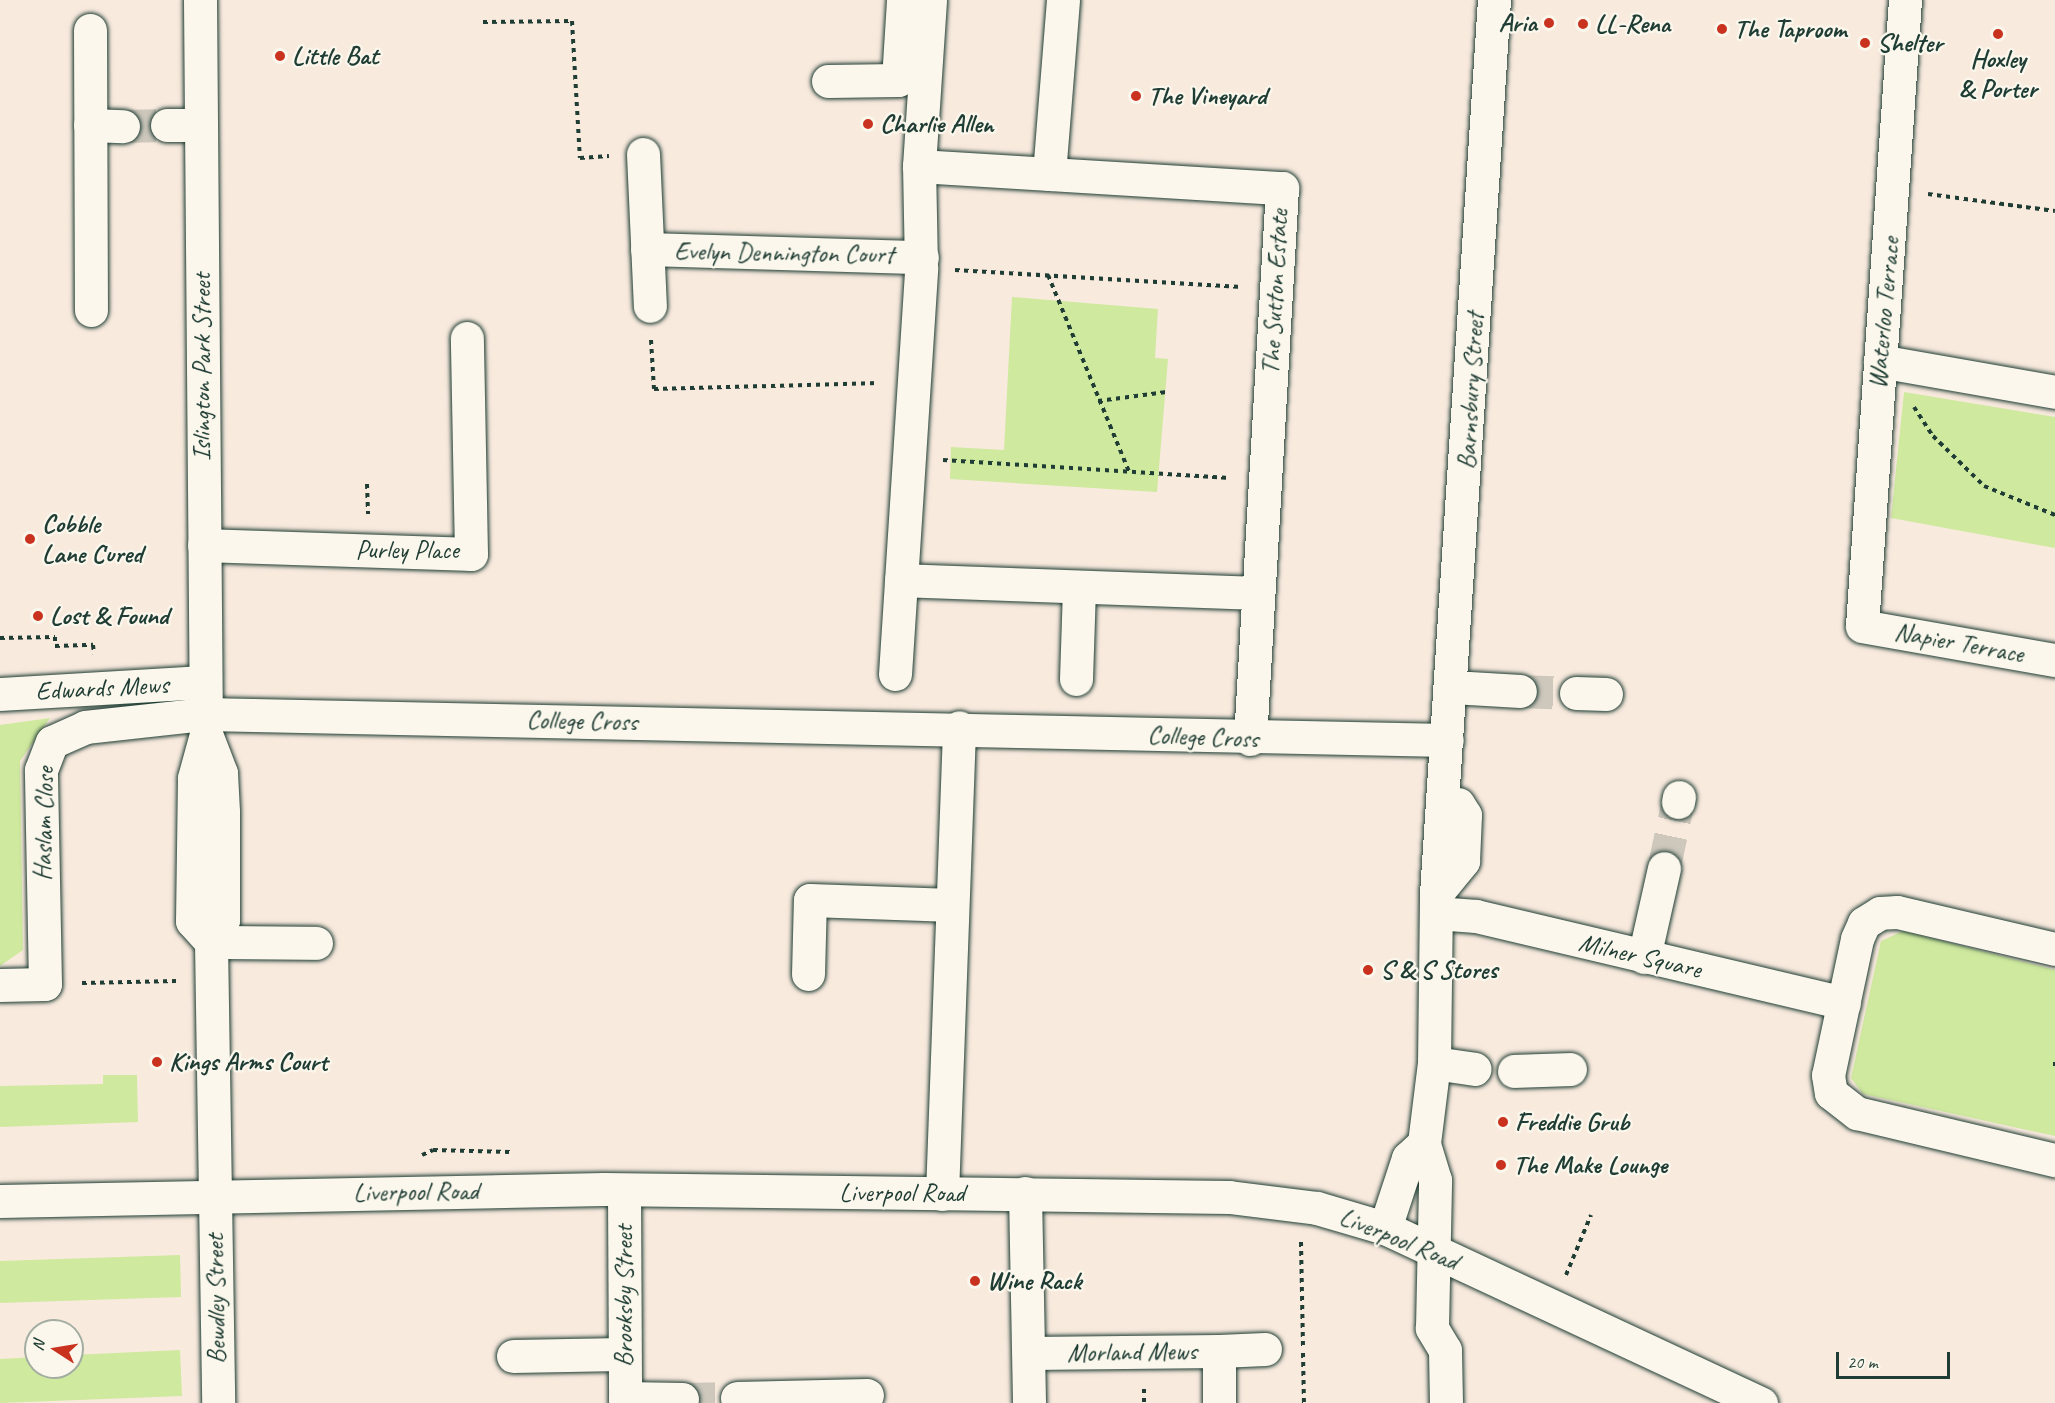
<!DOCTYPE html>
<style>
body{margin:0}
#map{position:relative;width:2055px;height:1403px;overflow:hidden;background:#f9eade;font-family:Caveat,sans-serif}
div>[style]{position:absolute}
[style*='--x']{left:calc(var(--x)*1px);top:calc(var(--y)*1px);width:calc(var(--w)*1px);rotate:calc(var(--a)*1deg)}
.green>*{inset:0;background:#cfe99f}
.minor-tunnel>*{height:33px;margin-top:-16.5px;transform-origin:0;background:repeating-linear-gradient(90deg,#cdc7bc 0 33px,transparent 0 49px)}
.path>*{height:4px;margin-top:-2px;transform-origin:0;background:repeating-linear-gradient(90deg,#1f3d34 0 4.5px,transparent 0 9px)}
.roads{filter:drop-shadow(0 0 2px #1f3d34) drop-shadow(0 0 2px #1f3d34)}
.minor>*{height:33px;margin:-16.5px;padding:0 16.5px;transform-origin:16.5px;border-radius:16.5px;background:#fbf7ec}
.major>*{height:33px;margin:-16.5px;padding:0 16.5px;transform-origin:16.5px;border-radius:16.5px;background:#fbf7ec}
.dots>*{width:16px;height:16px;translate:-50% -50%;box-sizing:border-box;border:3px solid #fbf7ec;border-radius:50%}
span{translate:-50% -50%;white-space:nowrap;text-align:center;line-height:1.15;-webkit-text-stroke:4.5px #fbf7ec;paint-order:stroke}
.poi-label{font-size:26px;color:#1f3d34;font-weight:700}
.right{translate:-100% -50%;text-align:right}
.left{translate:0 -50%;text-align:left}
.street-label{font-size:26px;color:#1f3d34}
.north{position:absolute;left:24px;top:1319px;width:60px;height:60px;box-sizing:border-box;background:#fbf7ec;border:2px solid #a3ada2;border-radius:50%;rotate:282deg;font-size:16px;font-weight:700;line-height:24px;text-align:center;color:#1f3d34}
.north::after{content:'';display:block;margin:auto;width:21px;height:27px;background:#c8321e;clip-path:polygon(50% 0,100% 100%,50% 72%,0 100%)}
.scale{position:absolute;left:1836px;top:1352px;width:114px;height:27px;box-sizing:border-box;border:3px solid #1f3d34;border-top:0;padding-left:8px;font-size:18px;line-height:21px;white-space:nowrap;color:#1f3d34;-webkit-text-stroke:4px #fbf7ec;paint-order:stroke}
</style>
<div id="map">
<div class="green">
<div style="clip-path:polygon(1012px 297px,1158px 309px,1155px 358px,1168px 359px,1157px 492px,950px 479px,951px 447px,1004px 450px)"></div>
<div style="clip-path:polygon(1904px 392px,2055px 417px,2055px 548px,1891px 518px)"></div>
<div style="clip-path:polygon(50px 718px,20px 761px,23px 950px,0 966px,0 725px)"></div>
<div style="clip-path:polygon(1903px 931px,2055px 970px,2055px 1136px,1863px 1094px,1851px 1078px,1881px 941px)"></div>
<div style="clip-path:polygon(103px 1075px,137px 1075px,138px 1122px,0 1127px,0 1086px,103px 1084px)"></div>
<div style="clip-path:polygon(180px 1255px,181px 1297px,0 1303px,0 1261px)"></div>
<div style="clip-path:polygon(180px 1350px,182px 1396px,0 1403px,0 1359px,36px 1357px,36px 1367px,72px 1367px,72px 1355px)"></div>
</div>
<div class="minor-tunnel">
<div style="--x:123;--y:126;--w:44;--a:-1.3"></div>
<div style="--x:1520;--y:691;--w:56;--a:2"></div>
<div style="--x:1664;--y:868;--w:67;--a:-78"></div>
<div style="--x:682;--y:1399;--w:55;--a:-1"></div>
</div>
<div class="path">
<div style="--x:483;--y:22;--w:89;--a:-0.6"></div>
<div style="--x:572;--y:21;--w:137;--a:86.7"></div>
<div style="--x:580;--y:158;--w:29;--a:-4"></div>
<div style="--x:1928;--y:194;--w:128;--a:7.6"></div>
<div style="--x:955;--y:270;--w:287;--a:3.4"></div>
<div style="--x:1048;--y:275;--w:213;--a:67.6"></div>
<div style="--x:651;--y:340;--w:49;--a:86.5"></div>
<div style="--x:654;--y:389;--w:225;--a:-1.5"></div>
<div style="--x:1098;--y:401;--w:69;--a:-7.5"></div>
<div style="--x:1914;--y:407;--w:35;--a:57"></div>
<div style="--x:1933;--y:436;--w:71;--a:44.4"></div>
<div style="--x:1984;--y:486;--w:77;--a:22.2"></div>
<div style="--x:943;--y:460;--w:287;--a:3.6"></div>
<div style="--x:367;--y:484;--w:30;--a:88"></div>
<div style="--x:0;--y:638;--w:55;--a:-1"></div>
<div style="--x:55;--y:637;--w:9;--a:90"></div>
<div style="--x:55;--y:646;--w:38;--a:-2"></div>
<div style="--x:93;--y:645;--w:9;--a:84"></div>
<div style="--x:82;--y:983;--w:94;--a:-1.2"></div>
<div style="--x:2053;--y:1064;--w:2;--a:0"></div>
<div style="--x:422;--y:1155;--w:12;--a:-24"></div>
<div style="--x:433;--y:1150;--w:79;--a:1.5"></div>
<div style="--x:1301;--y:1242;--w:104;--a:88.9"></div>
<div style="--x:1566;--y:1275;--w:65;--a:-67.4"></div>
<div style="--x:1303;--y:1353;--w:50;--a:88.9"></div>
<div style="--x:1144;--y:1389;--w:14;--a:90"></div>
</div>
<div class="roads">
<div class="minor">
<div style="--x:200;--y:0;--w:734;--a:89.53"></div>
<div style="--x:206;--y:734;--w:46;--a:105.3"></div>
<div style="--x:194;--y:778;--w:143;--a:90.8"></div>
<div style="--x:192;--y:921;--w:28;--a:48"></div>
<div style="--x:1905;--y:0;--w:627;--a:93.93"></div>
<div style="--x:1862;--y:626;--w:196;--a:10"></div>
<div style="--x:90;--y:30;--w:280;--a:89.8"></div>
<div style="--x:828;--y:81;--w:70;--a:-0.8"></div>
<div style="--x:898;--y:80;--w:80;--a:-86.4"></div>
<div style="--x:90;--y:125;--w:33;--a:2"></div>
<div style="--x:167;--y:125;--w:33;--a:0"></div>
<div style="--x:643;--y:154;--w:152;--a:87.4"></div>
<div style="--x:919;--y:166;--w:364;--a:3.5"></div>
<div style="--x:1282;--y:188;--w:552;--a:93.32"></div>
<div style="--x:1049;--y:174;--w:175;--a:-85.4"></div>
<div style="--x:647;--y:249;--w:275;--a:1.7"></div>
<div style="--x:1880;--y:361;--w:178;--a:10"></div>
<div style="--x:204;--y:545;--w:267;--a:1.9"></div>
<div style="--x:471;--y:554;--w:216;--a:-91.1"></div>
<div style="--x:901;--y:580;--w:355;--a:2.1"></div>
<div style="--x:895;--y:674;--w:407;--a:-86.3"></div>
<div style="--x:921;--y:268;--w:102;--a:-91.1"></div>
<div style="--x:919;--y:166;--w:166;--a:-86.2"></div>
<div style="--x:1076;--y:679;--w:92;--a:-88.1"></div>
<div style="--x:1452;--y:687;--w:68;--a:3.4"></div>
<div style="--x:1576;--y:693;--w:30;--a:2"></div>
<div style="--x:0;--y:694;--w:204;--a:-3.4"></div>
<div style="--x:206;--y:734;--w:42;--a:69"></div>
<div style="--x:221;--y:773;--w:39;--a:87"></div>
<div style="--x:223;--y:812;--w:108;--a:90"></div>
<div style="--x:223;--y:920;--w:25;--a:119"></div>
<div style="--x:211;--y:942;--w:461;--a:89.1"></div>
<div style="--x:1678;--y:802;--w:5;--a:-79"></div>
<div style="--x:1436;--y:894;--w:43;--a:-50.7"></div>
<div style="--x:1463;--y:861;--w:46;--a:-87.5"></div>
<div style="--x:1465;--y:815;--w:13;--a:-122"></div>
<div style="--x:1436;--y:913;--w:40;--a:4.3"></div>
<div style="--x:1476;--y:916;--w:378;--a:13.3"></div>
<div style="--x:211;--y:942;--w:105;--a:0.5"></div>
<div style="--x:2055;--y:949;--w:162;--a:-166.8"></div>
<div style="--x:1897;--y:912;--w:17;--a:177"></div>
<div style="--x:1880;--y:913;--w:19;--a:148"></div>
<div style="--x:1864;--y:923;--w:17;--a:114"></div>
<div style="--x:1857;--y:939;--w:139;--a:102"></div>
<div style="--x:1828;--y:1075;--w:18;--a:81"></div>
<div style="--x:1831;--y:1093;--w:33;--a:38"></div>
<div style="--x:1857;--y:1113;--w:204;--a:13.4"></div>
<div style="--x:1644;--y:957;--w:91;--a:-77.3"></div>
<div style="--x:808;--y:974;--w:74;--a:-88.5"></div>
<div style="--x:810;--y:900;--w:142;--a:2"></div>
<div style="--x:0;--y:985;--w:45;--a:-1.3"></div>
<div style="--x:45;--y:984;--w:214;--a:-91.1"></div>
<div style="--x:41;--y:770;--w:30;--a:-69"></div>
<div style="--x:52;--y:742;--w:36;--a:-24"></div>
<div style="--x:85;--y:727;--w:121;--a:-6.2"></div>
<div style="--x:205;--y:714;--w:1242;--a:1.2"></div>
<div style="--x:1434;--y:1063;--w:41;--a:8.3"></div>
<div style="--x:1514;--y:1071;--w:56;--a:-2"></div>
<div style="--x:624;--y:1190;--w:213;--a:89.7"></div>
<div style="--x:1025;--y:1193;--w:210;--a:88.9"></div>
<div style="--x:942;--y:1194;--w:467;--a:-87.9"></div>
<div style="--x:1385;--y:1228;--w:74;--a:-71.8"></div>
<div style="--x:1408;--y:1158;--w:22;--a:-43"></div>
<div style="--x:1219;--y:1351;--w:46;--a:-2.5"></div>
<div style="--x:1029;--y:1353;--w:190;--a:-0.6"></div>
<div style="--x:1219;--y:1351;--w:52;--a:90"></div>
<div style="--x:513;--y:1356;--w:109;--a:-1.1"></div>
<div style="--x:625;--y:1398;--w:57;--a:1"></div>
<div style="--x:737;--y:1398;--w:130;--a:-1.3"></div>
<div style="--x:1446;--y:1403;--w:53;--a:-91.1"></div>
<div style="--x:1445;--y:1350;--w:26;--a:-121"></div>
<div style="--x:1432;--y:1328;--w:148;--a:-88.8"></div>
<div style="--x:1435;--y:1180;--w:39;--a:-107"></div>
<div style="--x:1424;--y:1143;--w:81;--a:-82.9"></div>
<div style="--x:1434;--y:1063;--w:169;--a:-89.3"></div>
<div style="--x:1436;--y:894;--w:896;--a:-86.29"></div>
</div>
<div class="major">
<div style="--x:0;--y:1201;--w:604;--a:-1.14"></div>
<div style="--x:604;--y:1189;--w:625;--a:0.73"></div>
<div style="--x:1229;--y:1197;--w:89;--a:7.1"></div>
<div style="--x:1317;--y:1208;--w:71;--a:16.4"></div>
<div style="--x:1385;--y:1228;--w:415;--a:25"></div>
</div>
</div>
<div class="dots">
<div style="left:1549px;top:23px;background:#c8321e"></div>
<div style="left:1583px;top:24px;background:#c8321e"></div>
<div style="left:1722px;top:29px;background:#c8321e"></div>
<div style="left:1998px;top:34px;background:#c8321e"></div>
<div style="left:1865px;top:43px;background:#c8321e"></div>
<div style="left:280px;top:56px;background:#c8321e"></div>
<div style="left:1136px;top:96px;background:#c8321e"></div>
<div style="left:868px;top:124px;background:#c8321e"></div>
<div style="left:30px;top:539px;background:#c8321e"></div>
<div style="left:38px;top:616px;background:#c8321e"></div>
<div style="left:1368px;top:970px;background:#c8321e"></div>
<div style="left:157px;top:1062px;background:#c8321e"></div>
<div style="left:1503px;top:1122px;background:#c8321e"></div>
<div style="left:1501px;top:1165px;background:#c8321e"></div>
<div style="left:975px;top:1281px;background:#c8321e"></div>
</div>
<div class="poi-label">
<span class="right" style="left:1537px;top:23px">Aria</span>
<span class="left" style="left:1595px;top:24px">LL-Rena</span>
<span class="left" style="left:1734px;top:29px">The Taproom</span>
<span class="left" style="left:1877px;top:43px">Shelter</span>
<span class="left" style="left:292px;top:56px">Little Bat</span>
<span style="left:1998px;top:74px">Hoxley<br>&amp; Porter</span>
<span class="left" style="left:1148px;top:96px">The Vineyard</span>
<span class="left" style="left:880px;top:124px">Charlie Allen</span>
<span class="left" style="left:42px;top:539px">Cobble<br>Lane Cured</span>
<span class="left" style="left:50px;top:616px">Lost &amp; Found</span>
<span class="left" style="left:1380px;top:970px">S &amp; S Stores</span>
<span class="left" style="left:169px;top:1062px">Kings Arms Court</span>
<span class="left" style="left:1515px;top:1122px">Freddie Grub</span>
<span class="left" style="left:1513px;top:1165px">The Make Lounge</span>
<span class="left" style="left:987px;top:1281px">Wine Rack</span>
</div>
<div class="street-label">
<span style="left:784px;top:253px;rotate:1deg">Evelyn Dennington Court</span>
<span style="left:1275px;top:292px;rotate:-87deg">The Sutton Estate</span>
<span style="left:1884px;top:313px;rotate:-85deg">Waterloo Terrace</span>
<span style="left:202px;top:367px;rotate:-90deg">Islington Park Street</span>
<span style="left:1471px;top:391px;rotate:-87deg">Barnsbury Street</span>
<span style="left:407px;top:550px">Purley Place</span>
<span style="left:1959px;top:643px;rotate:10deg">Napier Terrace</span>
<span style="left:102px;top:688px;rotate:-3deg">Edwards Mews</span>
<span style="left:582px;top:721px;rotate:1deg">College Cross</span>
<span style="left:1203px;top:737px;rotate:2deg">College Cross</span>
<span style="left:44px;top:824px;rotate:-89deg">Haslam Close</span>
<span style="left:1640px;top:956px;rotate:13deg">Milner Square</span>
<span style="left:416px;top:1192px;rotate:-1deg">Liverpool Road</span>
<span style="left:902px;top:1193px">Liverpool Road</span>
<span style="left:1399px;top:1239px;rotate:22deg">Liverpool Road</span>
<span style="left:624px;top:1296px;rotate:-90deg">Brooksby Street</span>
<span style="left:216px;top:1299px;rotate:-91deg">Bewdley Street</span>
<span style="left:1132px;top:1352px;rotate:-1deg">Morland Mews</span>
</div>
<div class="north">N</div>
<div class="scale">20 m</div>
</div>
